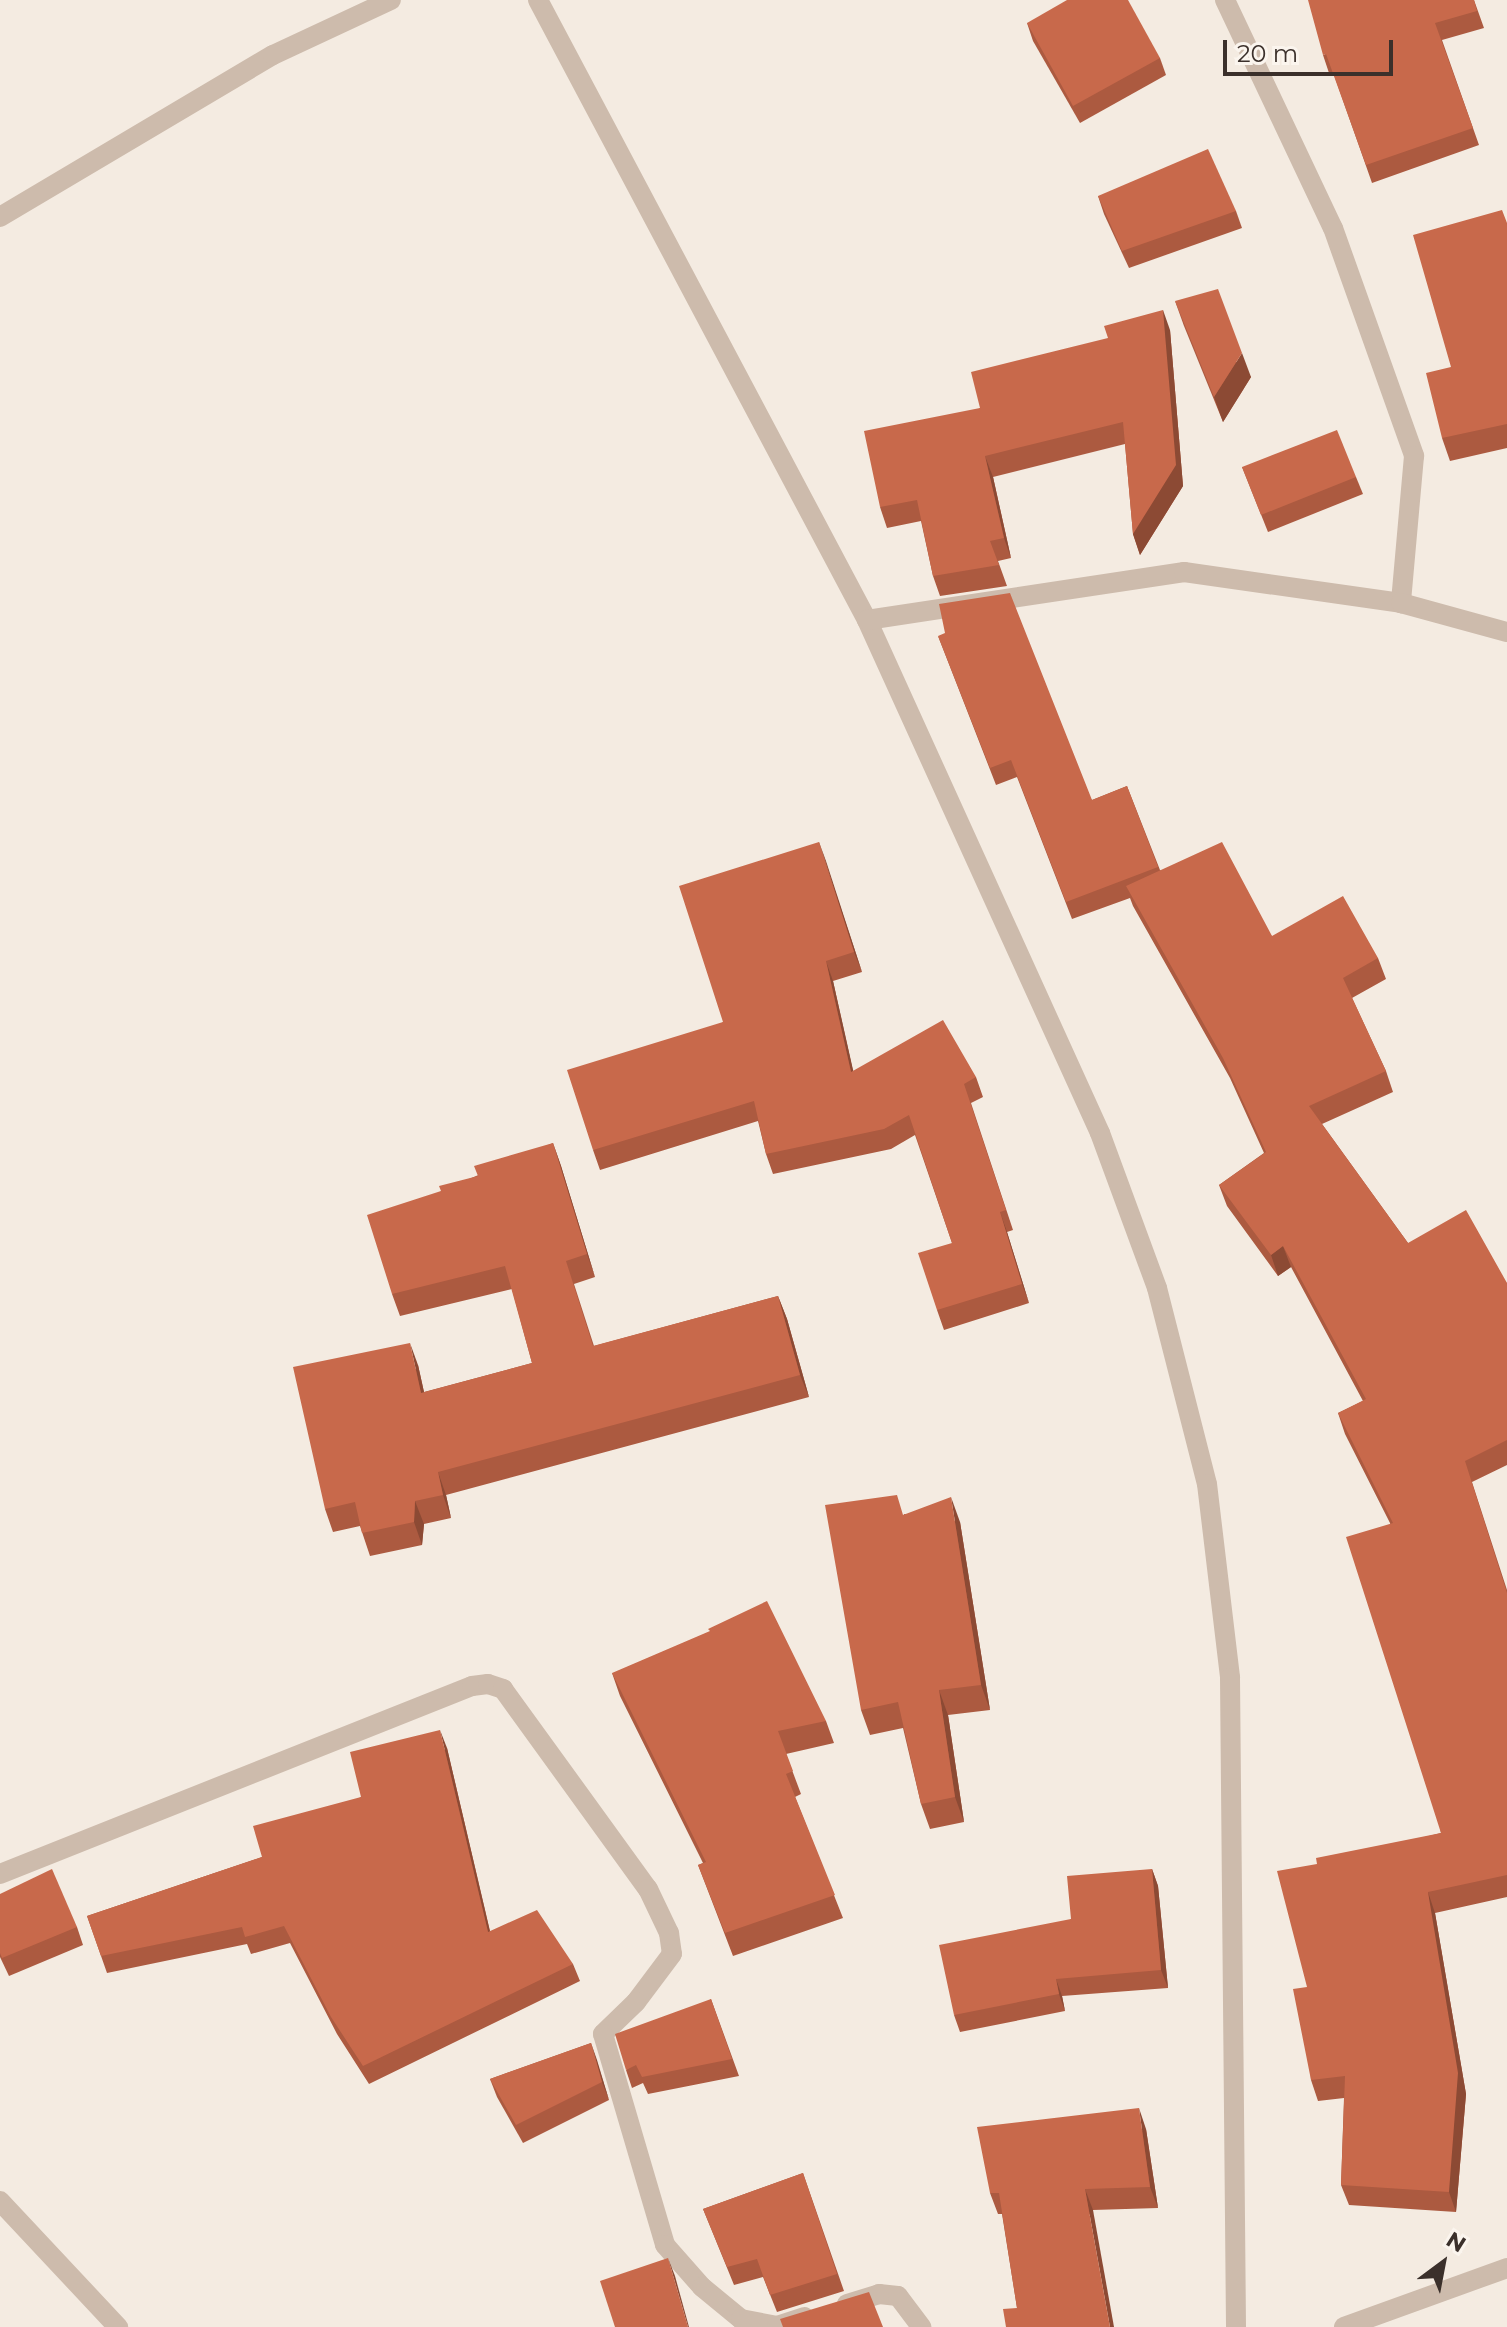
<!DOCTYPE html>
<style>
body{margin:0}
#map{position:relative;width:1507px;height:2327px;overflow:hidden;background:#f4ebe1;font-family:Montserrat,sans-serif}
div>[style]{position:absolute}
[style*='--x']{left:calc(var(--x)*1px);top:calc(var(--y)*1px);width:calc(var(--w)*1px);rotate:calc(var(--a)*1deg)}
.street>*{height:20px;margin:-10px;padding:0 10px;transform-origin:10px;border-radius:10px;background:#cdbbac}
.wall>*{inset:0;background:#ac5a40}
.shaded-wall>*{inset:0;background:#8c4a34}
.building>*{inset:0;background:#c8694b}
span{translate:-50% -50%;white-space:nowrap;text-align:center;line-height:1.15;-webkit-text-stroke:7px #fbf5ee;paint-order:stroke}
.north{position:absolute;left:1403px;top:2223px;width:80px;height:80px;-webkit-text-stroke:6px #fbf5ee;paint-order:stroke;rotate:32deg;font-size:22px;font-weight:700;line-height:32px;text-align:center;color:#3b302b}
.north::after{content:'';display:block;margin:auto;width:28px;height:36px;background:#3b302b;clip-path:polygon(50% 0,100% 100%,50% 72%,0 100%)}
.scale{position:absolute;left:1223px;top:40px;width:170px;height:36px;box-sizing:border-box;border:4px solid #3b302b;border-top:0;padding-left:10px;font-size:24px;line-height:28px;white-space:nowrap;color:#3b302b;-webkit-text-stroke:6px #fbf5ee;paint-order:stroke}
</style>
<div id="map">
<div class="street">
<div style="--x:538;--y:0;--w:702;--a:62.05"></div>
<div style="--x:867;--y:620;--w:563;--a:65.57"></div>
<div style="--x:1100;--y:1133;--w:165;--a:69.8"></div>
<div style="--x:1157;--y:1288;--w:202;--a:75.7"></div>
<div style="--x:1207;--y:1484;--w:195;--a:83.2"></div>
<div style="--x:1230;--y:1678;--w:649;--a:89.47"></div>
<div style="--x:1225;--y:0;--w:252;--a:64.7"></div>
<div style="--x:1333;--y:228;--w:242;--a:70.4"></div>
<div style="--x:1414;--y:456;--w:148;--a:95.1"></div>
<div style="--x:0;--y:217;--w:317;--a:-30.7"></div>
<div style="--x:273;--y:55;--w:130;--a:-25"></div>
<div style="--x:867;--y:620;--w:321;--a:-8.6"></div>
<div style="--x:1184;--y:572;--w:219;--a:8.1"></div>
<div style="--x:1401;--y:603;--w:110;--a:15.3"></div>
<div style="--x:0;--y:1874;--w:508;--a:-21.72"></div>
<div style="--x:472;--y:1686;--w:16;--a:-7"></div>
<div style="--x:488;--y:1684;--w:16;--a:18"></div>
<div style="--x:503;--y:1689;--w:247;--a:54.1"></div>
<div style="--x:648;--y:1889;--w:49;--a:64.5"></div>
<div style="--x:669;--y:1933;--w:21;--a:82"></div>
<div style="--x:672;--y:1954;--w:60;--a:126.9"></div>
<div style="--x:636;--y:2002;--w:46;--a:135.9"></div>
<div style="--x:603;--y:2034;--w:220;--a:73.6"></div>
<div style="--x:665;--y:2245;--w:56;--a:48.6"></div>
<div style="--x:702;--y:2287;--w:50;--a:39.4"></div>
<div style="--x:741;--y:2319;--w:37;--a:11"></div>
<div style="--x:777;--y:2326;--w:29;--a:-18"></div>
<div style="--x:0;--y:2201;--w:173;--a:46.9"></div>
<div style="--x:847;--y:2304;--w:34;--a:-17"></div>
<div style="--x:879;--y:2294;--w:19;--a:6"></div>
<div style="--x:898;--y:2296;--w:39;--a:53"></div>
<div style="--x:1344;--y:2327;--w:173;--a:-19.9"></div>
</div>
<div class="wall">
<div style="clip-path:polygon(1474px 0,1484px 28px,1442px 40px,1479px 145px,1372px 183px,1333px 72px,1329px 73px,1323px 55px)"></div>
<div style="clip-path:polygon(1027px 23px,1160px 58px,1166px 75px,1080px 123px,1033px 41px)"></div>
<div style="clip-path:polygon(1098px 196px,1236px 211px,1242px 228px,1129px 268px,1104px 214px)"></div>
<div style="clip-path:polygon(1507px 223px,1507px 448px,1450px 461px,1442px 438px,1451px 367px)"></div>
<div style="clip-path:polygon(1175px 301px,1251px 377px,1223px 422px,1184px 326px)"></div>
<div style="clip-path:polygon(1170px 330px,1183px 486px,1140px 555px,1133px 534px,1125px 444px,993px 477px,1011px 558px,998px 561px,1007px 586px,940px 596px,933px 576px,921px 521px,887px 528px,880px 507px,980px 408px)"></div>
<div style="clip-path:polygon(1242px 467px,1356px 477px,1363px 494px,1268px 532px)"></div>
<div style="clip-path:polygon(938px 636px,1092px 800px,1127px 786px,1160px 870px,1272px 936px,1378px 958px,1386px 979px,1352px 998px,1386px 1071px,1393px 1092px,1322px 1124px,1408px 1243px,1507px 1283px,1507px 1465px,1472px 1482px,1507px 1590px,1507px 1897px,1435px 1913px,1466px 2094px,1456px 2212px,1349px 2205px,1341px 2185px,1344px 2098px,1318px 2101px,1311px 2080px,1307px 1987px,1317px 1864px,1441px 1833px,1390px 1523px,1345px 1434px,1338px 1413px,1363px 1401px,1291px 1267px,1278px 1276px,1227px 1206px,1219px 1185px,1264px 1153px,1230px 1078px,1133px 906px,1130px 898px,1072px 919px,1017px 777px,996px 785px)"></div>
<div style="clip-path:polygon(819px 842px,862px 972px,833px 981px,853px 1071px,976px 1077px,983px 1097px,971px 1103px,1013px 1230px,1007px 1232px,1029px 1303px,944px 1330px,937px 1310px,952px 1243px,915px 1135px,891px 1149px,773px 1174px,766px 1154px,758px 1121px,600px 1170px,593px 1150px,723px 1022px)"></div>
<div style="clip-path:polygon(553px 1143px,561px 1166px,595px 1277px,574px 1284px,594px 1346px,778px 1296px,787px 1319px,809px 1397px,446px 1495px,451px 1518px,424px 1524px,422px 1545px,370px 1556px,360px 1526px,333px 1532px,325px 1509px,418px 1365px,424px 1392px,532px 1363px,512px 1289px,400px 1316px,392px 1294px,441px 1191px)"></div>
<div style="clip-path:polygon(904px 1514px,960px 1522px,990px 1710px,948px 1715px,964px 1822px,930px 1829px,921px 1804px,903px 1728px,870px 1735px,861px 1710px)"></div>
<div style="clip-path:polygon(612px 1673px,826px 1721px,834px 1743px,786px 1754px,801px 1794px,795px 1797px,843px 1918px,733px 1956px,698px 1865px,703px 1863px,620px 1696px)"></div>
<div style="clip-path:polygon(447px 1748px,490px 1931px,573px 1964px,580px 1981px,369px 2084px,337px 2034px,290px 1943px,251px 1954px,247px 1944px,107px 1973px,87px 1916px,262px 1857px,361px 1797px)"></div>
<div style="clip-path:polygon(1152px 1869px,1158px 1886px,1168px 1988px,1062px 1996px,1065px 2011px,960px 2032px,954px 2015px,1071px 1919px)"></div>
<div style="clip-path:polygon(0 1894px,77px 1927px,83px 1945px,9px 1976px,0 1957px)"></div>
<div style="clip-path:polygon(711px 1999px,739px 2076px,648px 2094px,643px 2083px,632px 2088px,626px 2070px)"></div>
<div style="clip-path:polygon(591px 2043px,609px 2100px,523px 2143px,497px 2097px,490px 2079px)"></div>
<div style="clip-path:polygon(1146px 2129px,1158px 2208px,1093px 2210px,1017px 2308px,1002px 2214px,998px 2214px,990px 2193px)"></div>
<div style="clip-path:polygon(803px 2173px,844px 2291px,777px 2312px,763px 2277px,734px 2285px,703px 2209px)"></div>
</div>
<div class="shaded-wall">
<div style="clip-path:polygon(1163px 310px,1170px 330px,1183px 486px,1140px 555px,1133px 534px)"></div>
<div style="clip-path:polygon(1242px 353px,1251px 377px,1223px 422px,1214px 397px)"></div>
<div style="clip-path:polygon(985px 456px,993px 477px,1011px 558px,1004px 538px)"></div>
<div style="clip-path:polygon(819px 842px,826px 861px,862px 972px,854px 952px)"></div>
<div style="clip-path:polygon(826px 961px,833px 981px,858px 1092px,851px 1072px)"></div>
<div style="clip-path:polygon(553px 1143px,561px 1166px,595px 1277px,587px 1254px)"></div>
<div style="clip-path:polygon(1000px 1212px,1007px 1232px,1029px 1303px,1022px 1284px)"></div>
<div style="clip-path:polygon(1283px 1246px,1291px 1267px,1278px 1276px,1271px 1255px)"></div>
<div style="clip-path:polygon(778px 1296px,787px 1319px,809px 1397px,800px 1375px)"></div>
<div style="clip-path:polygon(410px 1343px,418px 1365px,429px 1415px,421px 1393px)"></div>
<div style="clip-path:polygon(438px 1472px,446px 1495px,451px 1518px,443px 1495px)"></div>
<div style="clip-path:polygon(951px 1497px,960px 1522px,990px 1710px,981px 1685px)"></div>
<div style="clip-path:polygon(415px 1501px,424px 1524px,422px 1545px,414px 1522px)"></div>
<div style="clip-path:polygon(939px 1690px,948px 1715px,964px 1822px,955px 1797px)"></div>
<div style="clip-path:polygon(440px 1730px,447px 1748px,494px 1949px,488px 1932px)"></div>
<div style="clip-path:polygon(1152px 1869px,1158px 1886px,1168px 1988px,1161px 1970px)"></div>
<div style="clip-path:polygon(1428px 1892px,1435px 1913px,1466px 2094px,1456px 2212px,1449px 2192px)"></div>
<div style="clip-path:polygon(1056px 1979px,1062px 1996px,1065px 2011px,1059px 1994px)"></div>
<div style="clip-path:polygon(591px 2043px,597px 2060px,609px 2100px,602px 2082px)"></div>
<div style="clip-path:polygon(1139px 2108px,1146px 2129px,1158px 2208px,1150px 2187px)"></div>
<div style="clip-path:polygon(1085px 2189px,1093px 2210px,1114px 2327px,1110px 2327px)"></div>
<div style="clip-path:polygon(668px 2258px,675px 2276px,689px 2327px,688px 2327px)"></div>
</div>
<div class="building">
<div style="clip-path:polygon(1067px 0,1128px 0,1160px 58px,1073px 106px,1027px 23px)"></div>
<div style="clip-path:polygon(1308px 0,1474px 0,1477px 11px,1435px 23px,1473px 128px,1366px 165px,1326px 54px,1323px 55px)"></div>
<div style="clip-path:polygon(1208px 149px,1236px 211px,1122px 251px,1098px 196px)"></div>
<div style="clip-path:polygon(1502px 210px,1507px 223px,1507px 424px,1442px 438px,1426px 373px,1451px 367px,1413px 235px)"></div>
<div style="clip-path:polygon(1218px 289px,1242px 353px,1214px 397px,1175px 301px)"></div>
<div style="clip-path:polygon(1163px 310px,1176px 465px,1133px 534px,1123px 422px,985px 456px,1004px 538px,990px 541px,999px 565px,933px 576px,917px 500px,880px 507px,864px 431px,980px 408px,971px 372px,1108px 338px,1104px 326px)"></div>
<div style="clip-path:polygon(1337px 430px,1356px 477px,1261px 515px,1242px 467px)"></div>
<div style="clip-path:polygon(1010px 593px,1092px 800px,1127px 786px,1158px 867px,1066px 902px,1011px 760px,990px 768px,938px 636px,945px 633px,939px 604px)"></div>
<div style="clip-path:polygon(819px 842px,854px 952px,826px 961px,851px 1072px,943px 1020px,976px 1077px,964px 1084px,1006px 1210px,1000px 1212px,1022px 1284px,937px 1310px,918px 1253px,952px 1243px,909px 1115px,884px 1129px,766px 1154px,754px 1101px,593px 1150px,567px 1070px,723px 1022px,679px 886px)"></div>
<div style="clip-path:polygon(1222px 842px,1272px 936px,1343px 896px,1378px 958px,1343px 978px,1386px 1071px,1309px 1106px,1408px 1243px,1466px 1210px,1507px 1283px,1507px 1440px,1465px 1461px,1507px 1593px,1507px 1875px,1428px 1892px,1458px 2073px,1449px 2192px,1341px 2185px,1345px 2076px,1311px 2080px,1293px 1989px,1307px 1987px,1277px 1871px,1317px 1864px,1316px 1858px,1441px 1833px,1346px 1537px,1393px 1523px,1338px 1413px,1366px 1399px,1283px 1246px,1271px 1255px,1219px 1185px,1266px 1152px,1223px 1058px,1126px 886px)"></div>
<div style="clip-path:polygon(553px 1143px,587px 1254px,566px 1261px,593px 1346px,778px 1296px,800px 1375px,438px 1472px,443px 1495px,415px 1501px,414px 1522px,362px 1533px,355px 1502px,325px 1509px,293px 1367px,410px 1343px,421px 1393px,532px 1363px,505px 1266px,392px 1294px,367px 1215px,441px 1191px,439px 1186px,478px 1176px,474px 1166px)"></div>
<div style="clip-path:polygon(897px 1495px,903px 1515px,951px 1497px,981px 1685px,939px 1690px,955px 1797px,921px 1804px,898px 1702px,861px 1710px,825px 1505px)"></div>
<div style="clip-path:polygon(767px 1601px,826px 1721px,778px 1731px,793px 1771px,786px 1774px,835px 1895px,725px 1933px,698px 1865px,706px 1862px,612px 1673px,710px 1631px,708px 1629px)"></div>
<div style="clip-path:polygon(440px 1730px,488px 1932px,537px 1910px,573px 1964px,363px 2066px,331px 2017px,284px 1926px,245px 1937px,242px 1927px,101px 1956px,87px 1916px,262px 1857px,253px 1826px,361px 1797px,350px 1752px)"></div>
<div style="clip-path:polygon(52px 1869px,77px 1927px,2px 1958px,0 1953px,0 1894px)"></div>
<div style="clip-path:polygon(1152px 1869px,1161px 1970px,1056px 1979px,1059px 1994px,954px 2015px,939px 1945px,1071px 1919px,1067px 1876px)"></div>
<div style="clip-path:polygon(711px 1999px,732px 2059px,642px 2077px,636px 2065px,626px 2070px,615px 2034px)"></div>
<div style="clip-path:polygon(591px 2043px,602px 2082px,516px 2125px,490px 2079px)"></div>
<div style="clip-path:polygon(1139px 2108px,1150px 2187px,1085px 2189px,1110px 2327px,1006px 2327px,1003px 2309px,1017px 2308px,999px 2193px,990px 2193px,977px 2127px)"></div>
<div style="clip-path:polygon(803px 2173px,837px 2274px,770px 2295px,757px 2259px,727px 2267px,703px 2209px)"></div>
<div style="clip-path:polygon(668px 2258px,688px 2327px,615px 2327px,600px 2281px)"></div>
<div style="clip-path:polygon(869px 2292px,883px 2327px,783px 2327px,780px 2319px)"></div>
</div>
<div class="north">N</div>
<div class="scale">20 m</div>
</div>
